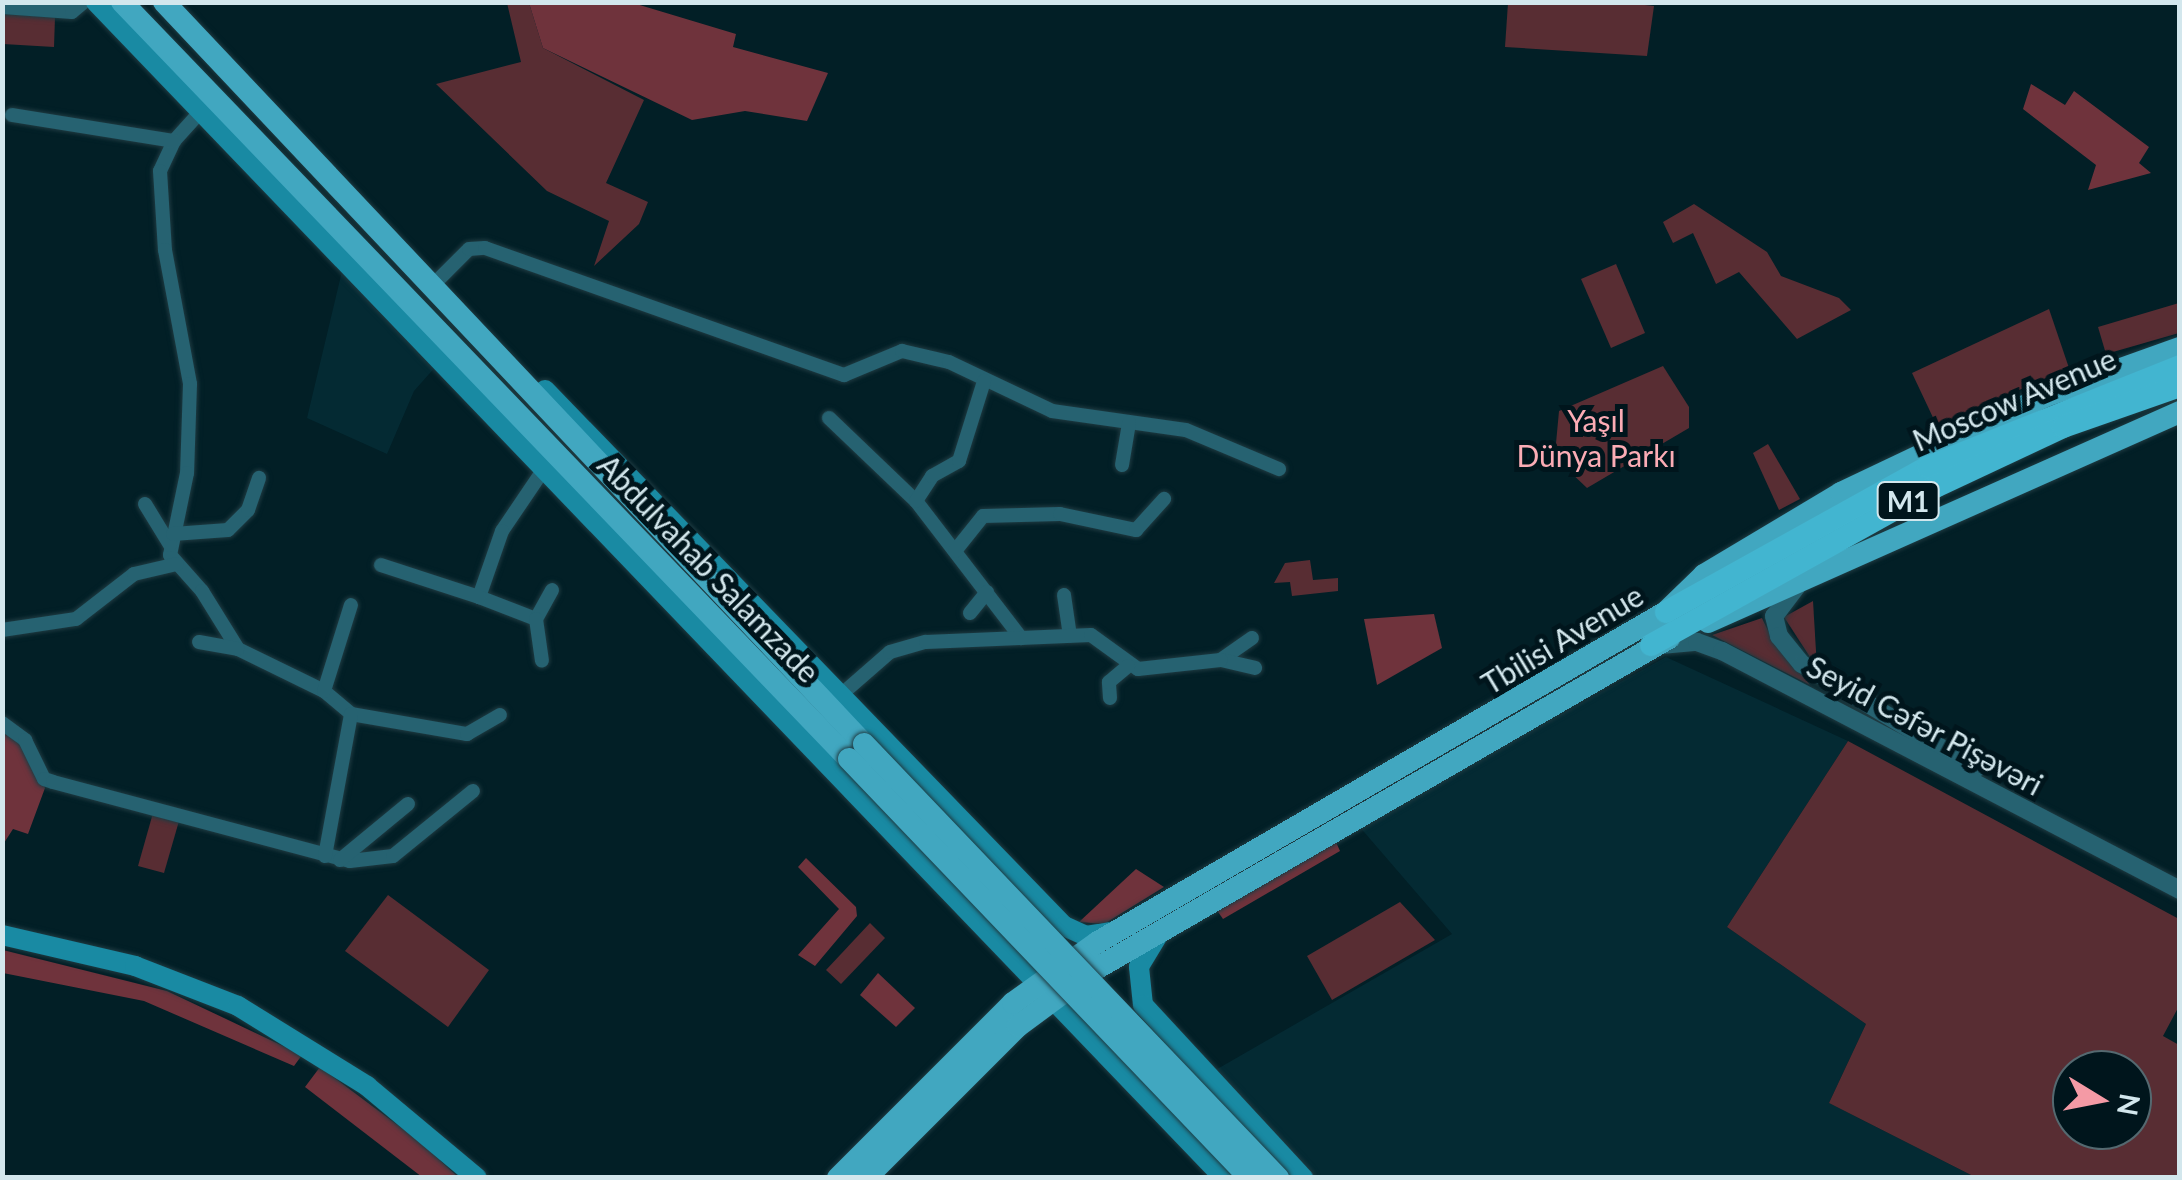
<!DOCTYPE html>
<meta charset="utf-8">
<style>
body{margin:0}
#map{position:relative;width:2182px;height:1180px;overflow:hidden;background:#021f26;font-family:Lato,sans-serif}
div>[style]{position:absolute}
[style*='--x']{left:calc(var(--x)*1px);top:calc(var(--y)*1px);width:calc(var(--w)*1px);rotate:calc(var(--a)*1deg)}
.built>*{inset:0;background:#042a33}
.green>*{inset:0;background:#582d33}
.forest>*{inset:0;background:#6f333c}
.roads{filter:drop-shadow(0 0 2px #1f3b42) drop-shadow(0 0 2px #1f3b42)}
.minor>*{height:14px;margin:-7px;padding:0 7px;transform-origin:7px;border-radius:7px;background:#266271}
.tertiary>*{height:18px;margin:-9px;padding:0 9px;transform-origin:9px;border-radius:9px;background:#266271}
.secondary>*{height:20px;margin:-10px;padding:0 10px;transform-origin:10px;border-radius:10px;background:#198aa3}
.primary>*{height:22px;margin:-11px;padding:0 11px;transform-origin:11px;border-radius:11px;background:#41a7c0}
.trunk>*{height:22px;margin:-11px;padding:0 11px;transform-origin:11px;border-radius:11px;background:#42b5d0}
.bridges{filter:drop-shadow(0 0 2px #1f3b42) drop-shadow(0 0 2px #1f3b42)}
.primary-bridge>*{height:22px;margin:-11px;padding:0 11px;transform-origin:11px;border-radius:11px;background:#41a7c0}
span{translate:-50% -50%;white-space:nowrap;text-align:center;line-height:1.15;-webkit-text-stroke:10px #00151c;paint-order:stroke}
.shield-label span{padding:2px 8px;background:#00151c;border:2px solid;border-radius:8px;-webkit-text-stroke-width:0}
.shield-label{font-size:28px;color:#d3e7ed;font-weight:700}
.street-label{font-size:30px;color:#d3e7ed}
.park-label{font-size:30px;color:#fbacb5}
.frame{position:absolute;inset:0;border:5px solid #d3e7ed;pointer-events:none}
.north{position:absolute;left:2052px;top:1050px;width:100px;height:100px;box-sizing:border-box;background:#00151c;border:2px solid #546970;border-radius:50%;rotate:100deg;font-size:28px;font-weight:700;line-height:40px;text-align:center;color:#d3e7ed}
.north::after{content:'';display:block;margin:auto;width:35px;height:45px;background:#f49aa5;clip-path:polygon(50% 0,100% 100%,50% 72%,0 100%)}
</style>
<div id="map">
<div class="built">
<div style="clip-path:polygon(343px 267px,438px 364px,414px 391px,387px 454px,307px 418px)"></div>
<div style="clip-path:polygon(1666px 657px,1848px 741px,1727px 927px,1866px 1024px,1829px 1103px,1975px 1177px,1316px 1177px,1212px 1072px,1452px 934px,1358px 825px)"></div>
</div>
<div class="green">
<div style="clip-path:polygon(1617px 2px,1654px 6px,1647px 56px,1505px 47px,1508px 3px)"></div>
<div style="clip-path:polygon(507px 3px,529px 3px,543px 48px,644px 100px,606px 183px,648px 202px,639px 224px,594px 266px,609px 221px,547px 191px,436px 84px,521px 62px)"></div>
<div style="clip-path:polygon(2px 14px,55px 17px,54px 47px,3px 44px)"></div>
<div style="clip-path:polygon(1694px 204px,1767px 252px,1781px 276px,1839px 298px,1851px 310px,1797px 339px,1739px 272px,1716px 284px,1693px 233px,1673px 243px,1663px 222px)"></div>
<div style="clip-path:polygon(1616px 264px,1645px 333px,1611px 348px,1581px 279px)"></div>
<div style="clip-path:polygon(2179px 303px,2179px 333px,2106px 354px,2098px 327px)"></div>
<div style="clip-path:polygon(2049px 309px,2069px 368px,1937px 426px,1912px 373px)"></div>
<div style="clip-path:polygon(1663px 366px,1689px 407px,1689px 428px,1587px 488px,1567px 469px,1556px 443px,1559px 411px)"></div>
<div style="clip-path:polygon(1768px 444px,1800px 499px,1779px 510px,1753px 453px)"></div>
<div style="clip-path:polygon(1310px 560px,1313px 580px,1338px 578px,1338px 591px,1292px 596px,1290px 582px,1274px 583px,1285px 563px)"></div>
<div style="clip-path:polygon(1813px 601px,1817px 668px,1784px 617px)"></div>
<div style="clip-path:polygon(1762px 618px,1772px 639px,1810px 685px,1712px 635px)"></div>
<div style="clip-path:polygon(evenodd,1848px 741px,2179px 919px,2179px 1006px,2163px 1036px,2179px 1045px,2179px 1177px,1975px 1177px,1829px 1103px,1866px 1024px,1727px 927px,1848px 741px,2072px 1070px,2132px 1070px,2132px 1130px,2072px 1130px,2072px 1070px)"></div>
<div style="clip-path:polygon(153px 813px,179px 821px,164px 873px,138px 866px)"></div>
<div style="clip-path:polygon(388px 895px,489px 970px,448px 1027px,345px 951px)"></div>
<div style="clip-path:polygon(1400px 902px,1435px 940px,1332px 1000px,1307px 956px)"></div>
<div style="clip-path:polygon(870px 923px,885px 938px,841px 984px,826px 970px)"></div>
</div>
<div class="forest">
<div style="clip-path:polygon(529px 3px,633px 3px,736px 34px,733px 47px,828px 73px,807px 121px,745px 111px,692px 120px,543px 48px)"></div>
<div style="clip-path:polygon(2031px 84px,2065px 105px,2074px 91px,2149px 147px,2139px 163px,2151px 173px,2088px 190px,2096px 165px,2023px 109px)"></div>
<div style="clip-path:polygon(1434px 614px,1442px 648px,1377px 685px,1364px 619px)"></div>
<div style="clip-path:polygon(2px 723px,23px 734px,45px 788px,28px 834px,13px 829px,4px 843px)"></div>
<div style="clip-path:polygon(1335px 840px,1340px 851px,1223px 919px,1216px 909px)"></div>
<div style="clip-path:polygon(806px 858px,856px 907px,857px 916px,815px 966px,798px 955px,839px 909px,798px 867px)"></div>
<div style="clip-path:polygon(1136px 869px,1164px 887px,1104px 924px,1079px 922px)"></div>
<div style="clip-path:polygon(3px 950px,167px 991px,302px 1055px,294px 1066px,144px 1001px,3px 973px)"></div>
<div style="clip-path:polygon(878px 973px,915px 1008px,896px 1027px,860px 995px)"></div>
<div style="clip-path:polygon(320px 1067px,419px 1141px,458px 1177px,422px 1177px,305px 1087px)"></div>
</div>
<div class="roads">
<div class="minor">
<div style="--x:2;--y:7;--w:70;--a:4.1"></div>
<div style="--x:72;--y:12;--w:16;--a:-40"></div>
<div style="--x:202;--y:110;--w:42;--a:132.1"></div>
<div style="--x:174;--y:141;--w:33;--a:115"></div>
<div style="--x:160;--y:171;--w:79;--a:86.4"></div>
<div style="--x:165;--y:250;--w:136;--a:79.4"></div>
<div style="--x:190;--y:384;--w:89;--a:91.9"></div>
<div style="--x:187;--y:473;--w:84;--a:101.7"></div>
<div style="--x:170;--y:555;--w:48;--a:48.4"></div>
<div style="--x:202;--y:591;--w:68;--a:58.2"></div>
<div style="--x:238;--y:649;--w:96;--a:26"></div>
<div style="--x:324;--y:691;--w:35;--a:40"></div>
<div style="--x:351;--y:714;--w:118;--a:9.8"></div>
<div style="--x:467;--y:734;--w:38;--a:-30"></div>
<div style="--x:12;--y:115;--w:164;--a:9.1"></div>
<div style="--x:434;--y:284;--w:49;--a:-45"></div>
<div style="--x:469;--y:249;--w:16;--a:-4"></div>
<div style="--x:485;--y:248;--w:381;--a:19.5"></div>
<div style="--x:844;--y:375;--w:63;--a:-22.5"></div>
<div style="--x:902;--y:351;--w:48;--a:13.2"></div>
<div style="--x:949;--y:362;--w:114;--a:25.4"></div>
<div style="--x:1052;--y:411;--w:135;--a:8.1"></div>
<div style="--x:1186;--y:430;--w:101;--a:22.8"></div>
<div style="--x:829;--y:418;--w:120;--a:43.7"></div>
<div style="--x:916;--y:501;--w:173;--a:52.5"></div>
<div style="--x:1122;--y:465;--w:43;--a:-80.5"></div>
<div style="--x:546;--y:466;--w:78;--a:124.1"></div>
<div style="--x:502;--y:531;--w:70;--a:109.2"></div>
<div style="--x:479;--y:597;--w:61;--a:21.1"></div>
<div style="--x:536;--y:619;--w:33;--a:-61"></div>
<div style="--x:916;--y:501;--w:30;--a:-57"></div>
<div style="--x:932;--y:476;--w:31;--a:-29"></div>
<div style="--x:959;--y:461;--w:84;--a:-72.6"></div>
<div style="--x:145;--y:504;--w:48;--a:58.6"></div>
<div style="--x:173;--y:534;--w:55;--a:-4.2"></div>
<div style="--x:228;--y:530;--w:28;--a:-45"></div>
<div style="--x:248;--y:510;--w:34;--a:-71"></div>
<div style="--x:955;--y:551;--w:45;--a:-51.3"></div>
<div style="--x:983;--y:516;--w:77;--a:-1.5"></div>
<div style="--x:1060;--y:514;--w:78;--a:11.9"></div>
<div style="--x:1136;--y:530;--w:42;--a:-47.9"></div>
<div style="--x:381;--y:565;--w:103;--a:18.1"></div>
<div style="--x:1064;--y:595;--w:41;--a:81.7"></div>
<div style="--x:970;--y:613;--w:27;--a:-51"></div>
<div style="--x:536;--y:619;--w:42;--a:81.9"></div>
<div style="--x:2;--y:630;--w:75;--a:-8.5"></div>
<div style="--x:76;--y:619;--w:73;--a:-37.8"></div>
<div style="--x:134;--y:574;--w:44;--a:-13.1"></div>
<div style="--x:1252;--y:638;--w:38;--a:145"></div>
<div style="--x:1221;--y:660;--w:35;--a:13"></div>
<div style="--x:199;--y:642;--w:39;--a:10"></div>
<div style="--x:324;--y:691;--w:90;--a:-72.6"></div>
<div style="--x:843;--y:693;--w:62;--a:-41.1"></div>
<div style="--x:890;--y:652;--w:37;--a:-16"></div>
<div style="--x:926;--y:642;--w:165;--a:-2.4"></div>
<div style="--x:1091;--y:635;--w:58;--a:35.9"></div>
<div style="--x:1138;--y:669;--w:83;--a:-6.2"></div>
<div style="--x:1110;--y:698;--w:16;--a:-94"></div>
<div style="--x:1109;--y:682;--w:25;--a:-40"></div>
<div style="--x:2;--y:723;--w:29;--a:36"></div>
<div style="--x:25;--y:740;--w:43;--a:64"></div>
<div style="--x:44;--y:779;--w:9;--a:18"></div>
<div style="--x:53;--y:782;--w:307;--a:14.9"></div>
<div style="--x:350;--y:861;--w:43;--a:-6.6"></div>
<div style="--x:393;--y:856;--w:103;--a:-39.1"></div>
<div style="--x:325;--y:856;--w:144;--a:-79.6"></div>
<div style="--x:340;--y:860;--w:88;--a:-39.5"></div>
</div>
<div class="tertiary">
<div style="--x:1797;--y:586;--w:38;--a:127"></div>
<div style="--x:1774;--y:616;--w:21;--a:76"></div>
<div style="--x:1779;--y:636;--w:36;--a:51"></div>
<div style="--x:1802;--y:664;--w:203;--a:31.1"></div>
<div style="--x:1661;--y:645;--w:36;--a:-5"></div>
<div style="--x:1697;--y:642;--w:27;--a:20"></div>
<div style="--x:1722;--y:651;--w:517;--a:27.56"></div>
</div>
<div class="secondary">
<div style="--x:96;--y:2;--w:1630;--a:46.19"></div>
<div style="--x:545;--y:390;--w:746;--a:45.92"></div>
<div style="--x:1064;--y:926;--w:24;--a:24"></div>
<div style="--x:1086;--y:936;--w:24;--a:-9"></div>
<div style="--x:2;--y:935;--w:137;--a:13.1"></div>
<div style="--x:135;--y:966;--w:110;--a:21.2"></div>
<div style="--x:238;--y:1006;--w:152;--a:31.8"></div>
<div style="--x:367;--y:1086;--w:143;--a:39.9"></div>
<div style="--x:1158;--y:935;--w:37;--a:121"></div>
<div style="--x:1139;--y:967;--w:38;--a:84"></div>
<div style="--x:1143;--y:1005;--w:236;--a:47.2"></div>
</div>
<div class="primary">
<div style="--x:122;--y:2;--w:1050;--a:46.16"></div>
<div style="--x:164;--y:2;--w:1020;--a:46.67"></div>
<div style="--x:1708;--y:622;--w:517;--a:-23.99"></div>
<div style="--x:838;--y:1178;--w:247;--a:-45"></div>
<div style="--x:1013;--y:1003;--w:105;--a:-35.7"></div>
<div style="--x:1098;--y:942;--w:657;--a:-30.16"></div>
<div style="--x:1666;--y:612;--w:53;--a:-44.2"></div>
<div style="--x:1704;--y:575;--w:160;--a:-30.9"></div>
<div style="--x:1841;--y:493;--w:224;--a:-25.4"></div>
<div style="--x:2043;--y:397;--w:145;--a:-19.7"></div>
<div style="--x:866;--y:1178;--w:215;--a:-45"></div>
<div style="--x:1018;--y:1026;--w:94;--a:-36.4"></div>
<div style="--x:1094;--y:970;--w:664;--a:-30"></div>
</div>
<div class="trunk">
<div style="--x:1666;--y:612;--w:299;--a:-29"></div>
<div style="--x:1928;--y:467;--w:271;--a:-21.8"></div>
<div style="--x:1651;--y:645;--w:325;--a:-29.1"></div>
<div style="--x:1935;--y:487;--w:141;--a:-25.1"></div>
<div style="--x:2063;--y:427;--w:124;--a:-19.3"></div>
</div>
</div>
<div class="bridges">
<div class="primary-bridge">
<div style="--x:864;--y:744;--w:600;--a:46.35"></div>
<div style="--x:849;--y:759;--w:580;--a:46.26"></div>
</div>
</div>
<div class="shield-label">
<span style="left:1908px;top:501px">M1</span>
</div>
<div class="street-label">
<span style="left:2014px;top:399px;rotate:-23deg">Moscow Avenue</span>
<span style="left:709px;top:568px;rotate:46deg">Abdulvahab Salamzade</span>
<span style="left:1562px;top:639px;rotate:-31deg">Tbilisi Avenue</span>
<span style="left:1925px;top:725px;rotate:28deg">Seyid Cəfər Pişəvəri</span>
</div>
<div class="park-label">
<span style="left:1596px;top:437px">Yaşıl<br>Dünya Parkı</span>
</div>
<div class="frame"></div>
<div class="north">N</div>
</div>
